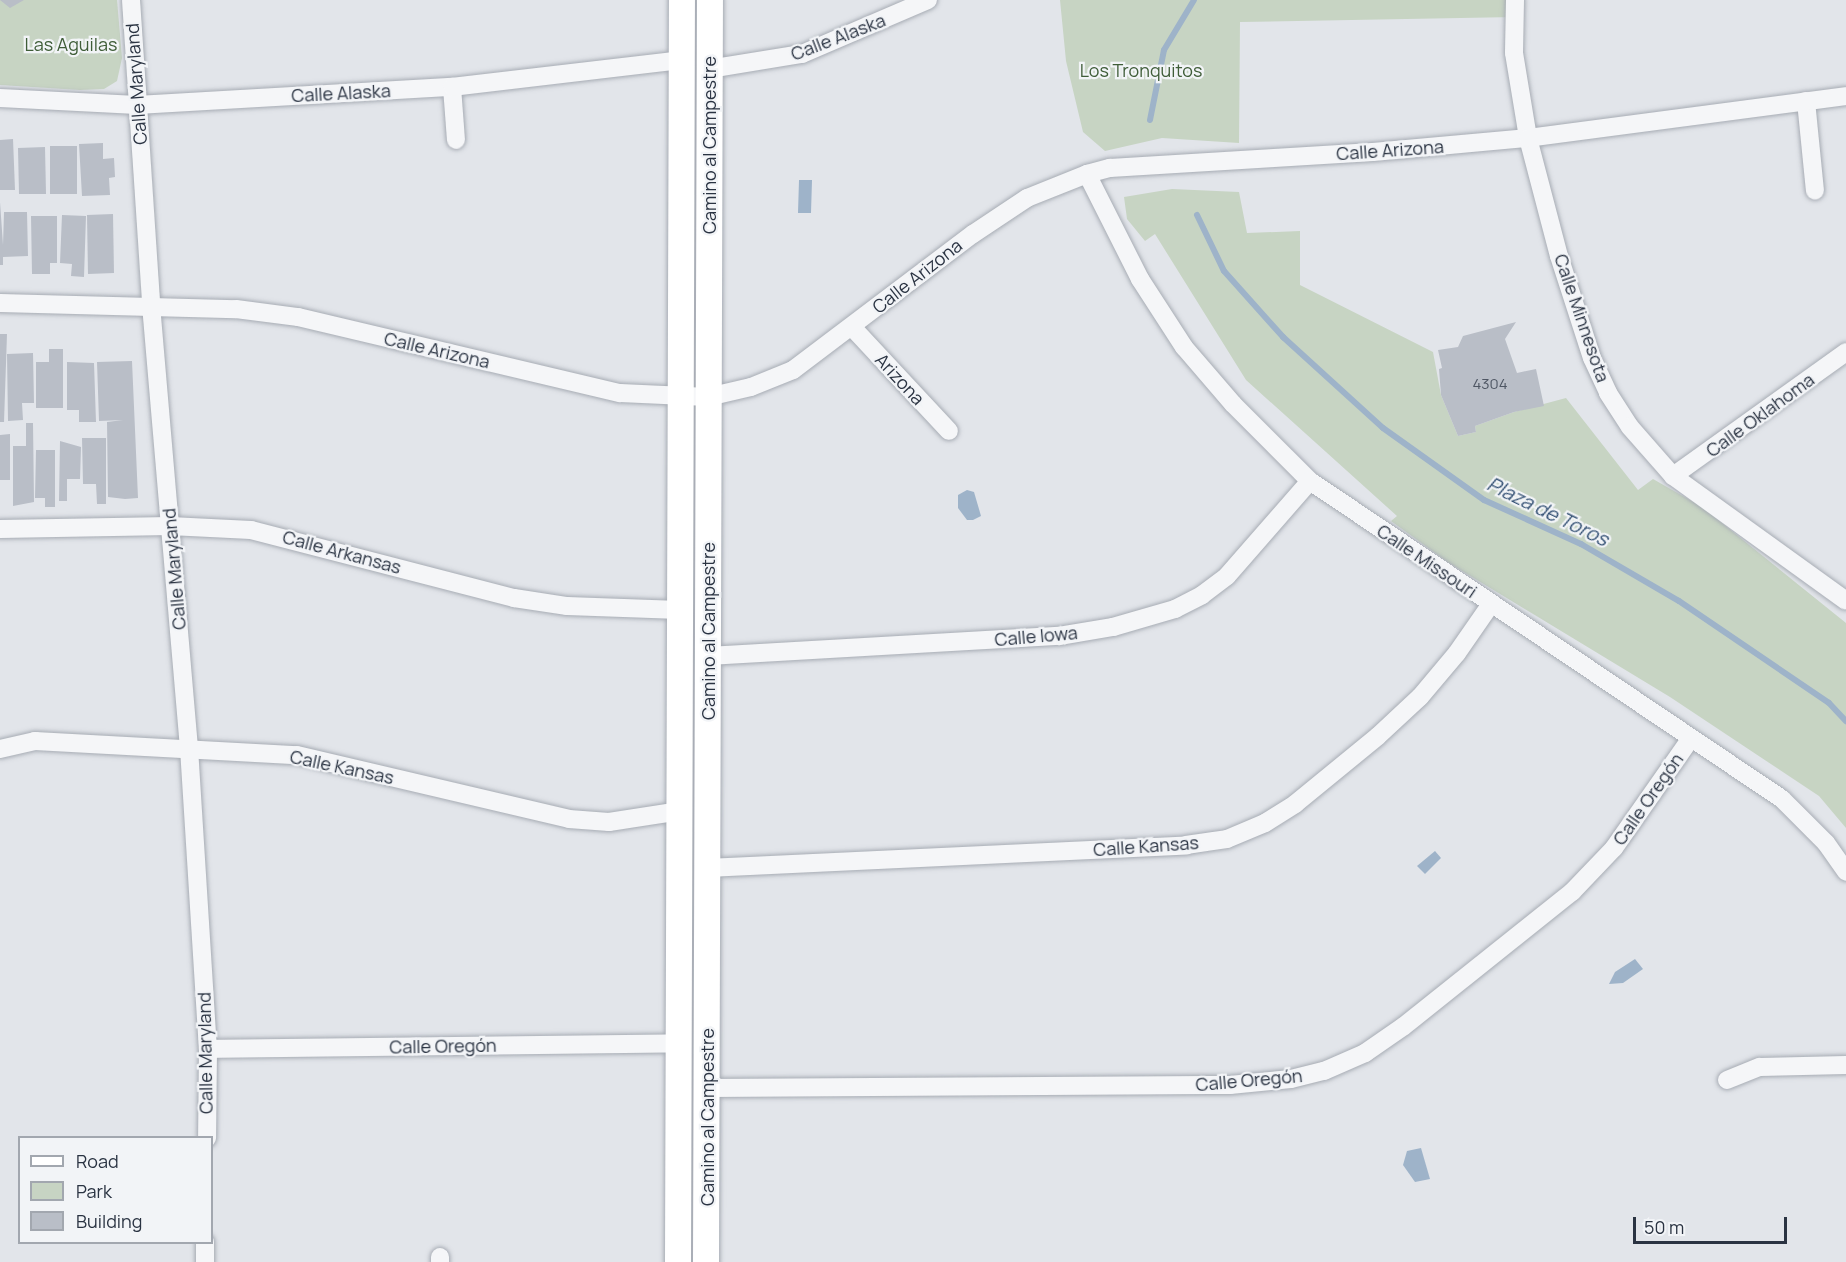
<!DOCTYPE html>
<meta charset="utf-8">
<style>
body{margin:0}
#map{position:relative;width:1846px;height:1262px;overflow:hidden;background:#e2e5ea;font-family:Manrope,sans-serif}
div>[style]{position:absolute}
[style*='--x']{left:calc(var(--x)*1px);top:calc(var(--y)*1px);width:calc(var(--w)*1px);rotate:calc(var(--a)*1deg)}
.green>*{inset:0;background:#c7d4c3}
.water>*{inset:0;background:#9eb3c9}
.stream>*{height:6px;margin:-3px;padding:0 3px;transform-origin:3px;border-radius:3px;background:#9eb3c9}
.building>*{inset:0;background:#b9bec7}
.roads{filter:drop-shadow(0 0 2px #a7acb4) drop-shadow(0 0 2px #a7acb4)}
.street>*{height:18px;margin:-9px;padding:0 9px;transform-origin:9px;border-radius:9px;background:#f5f6f8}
.secondary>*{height:26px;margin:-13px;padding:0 13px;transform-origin:13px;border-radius:13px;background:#fff}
span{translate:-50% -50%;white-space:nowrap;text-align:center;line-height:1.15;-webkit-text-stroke:4.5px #f2f4f7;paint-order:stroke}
.number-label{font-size:15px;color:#4e5663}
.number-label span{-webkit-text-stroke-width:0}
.street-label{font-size:18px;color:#2a3342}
.park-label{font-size:18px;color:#3f5d38}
.water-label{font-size:20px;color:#355275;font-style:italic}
.legend{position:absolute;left:18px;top:1136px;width:195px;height:108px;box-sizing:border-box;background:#f2f4f7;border:2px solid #a2a7af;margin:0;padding:8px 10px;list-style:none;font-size:18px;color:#2a3342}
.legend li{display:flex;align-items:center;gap:12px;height:30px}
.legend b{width:30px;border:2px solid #a2a7af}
.scale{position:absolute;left:1633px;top:1217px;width:154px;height:27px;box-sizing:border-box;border:3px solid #2a3342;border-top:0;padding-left:8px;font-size:18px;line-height:21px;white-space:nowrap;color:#2a3342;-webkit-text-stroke:4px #f2f4f7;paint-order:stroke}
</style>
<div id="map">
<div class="green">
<div style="clip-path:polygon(0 0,117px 0,122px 58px,117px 81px,104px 89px,80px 90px,0 85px)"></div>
<div style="clip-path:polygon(1060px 0,1518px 0,1515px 17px,1240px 22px,1239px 143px,1162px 138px,1105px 151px,1083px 132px,1066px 61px)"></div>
<div style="clip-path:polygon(1172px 189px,1239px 192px,1247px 233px,1300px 231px,1300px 285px,1433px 352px,1441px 395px,1458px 436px,1476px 432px,1475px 426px,1514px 412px,1566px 398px,1638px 490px,1653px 479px,1702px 507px,1846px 623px,1846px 828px,1819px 796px,1670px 697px,1449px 563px,1391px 521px,1397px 516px,1246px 380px,1155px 234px,1145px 241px,1127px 219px,1124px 197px)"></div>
</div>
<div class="water">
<div style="clip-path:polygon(799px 180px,812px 180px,811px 213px,798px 213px)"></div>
<div style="clip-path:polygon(967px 490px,974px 492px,981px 516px,973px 520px,967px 520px,958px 508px,958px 495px)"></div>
<div style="clip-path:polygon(1435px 851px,1441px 858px,1425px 874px,1417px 866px)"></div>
<div style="clip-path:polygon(1635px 959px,1643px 969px,1623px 983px,1609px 984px,1615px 972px)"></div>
<div style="clip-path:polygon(1421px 1148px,1430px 1179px,1415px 1182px,1403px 1165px,1407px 1151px)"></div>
</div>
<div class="stream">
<div style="--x:1150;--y:120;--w:71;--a:-78.7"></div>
<div style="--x:1164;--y:50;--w:58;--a:-59"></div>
<div style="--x:1197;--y:215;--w:62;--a:64.3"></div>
<div style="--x:1224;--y:271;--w:89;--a:48.2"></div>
<div style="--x:1283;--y:337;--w:135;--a:42.3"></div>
<div style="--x:1383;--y:428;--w:124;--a:35.5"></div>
<div style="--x:1484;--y:500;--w:107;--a:24.4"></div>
<div style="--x:1581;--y:544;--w:113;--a:30.2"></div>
<div style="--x:1679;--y:601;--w:181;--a:34.2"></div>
<div style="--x:1829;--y:703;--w:25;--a:47"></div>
</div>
<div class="building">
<div style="clip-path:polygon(0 0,24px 0,10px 8px)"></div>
<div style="clip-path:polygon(13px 139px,15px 190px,0 190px,0 140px)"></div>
<div style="clip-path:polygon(103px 143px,103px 159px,114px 158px,115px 177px,109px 178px,110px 195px,82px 196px,79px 144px)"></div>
<div style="clip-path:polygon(50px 146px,77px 146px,77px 194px,50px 194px)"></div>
<div style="clip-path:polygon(45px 147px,46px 194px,19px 194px,18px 148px)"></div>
<div style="clip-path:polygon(0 202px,3px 245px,4px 212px,27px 212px,28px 256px,3px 257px,3px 265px,0 265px)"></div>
<div style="clip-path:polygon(113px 214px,114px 273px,88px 274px,87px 215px)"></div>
<div style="clip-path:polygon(62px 215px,86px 216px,84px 277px,71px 276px,72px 264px,60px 263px)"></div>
<div style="clip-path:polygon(31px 216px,57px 216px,57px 263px,50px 263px,50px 274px,32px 274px)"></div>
<div style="clip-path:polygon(1516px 322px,1505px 339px,1517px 373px,1536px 369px,1544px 406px,1514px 412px,1475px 426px,1476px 432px,1458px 436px,1441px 395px,1439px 369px,1442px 368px,1438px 350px,1458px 347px,1463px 336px)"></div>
<div style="clip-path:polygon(0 334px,7px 334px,4px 422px,0 422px)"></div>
<div style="clip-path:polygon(49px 349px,63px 349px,63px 408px,36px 408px,36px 362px,49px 362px)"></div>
<div style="clip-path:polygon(33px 353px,34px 403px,22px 403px,23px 420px,8px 421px,7px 354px)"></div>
<div style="clip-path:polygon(132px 361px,138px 498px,125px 499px,108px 497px,107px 422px,123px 420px,99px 421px,97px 362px)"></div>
<div style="clip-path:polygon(67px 362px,94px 363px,96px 422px,79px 422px,79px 410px,67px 410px)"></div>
<div style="clip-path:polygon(26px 423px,33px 423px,34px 502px,13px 506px,13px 446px,26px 446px)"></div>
<div style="clip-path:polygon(10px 434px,10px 480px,0 480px,0 435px)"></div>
<div style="clip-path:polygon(82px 438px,106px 438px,106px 504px,97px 504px,96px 484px,83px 484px)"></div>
<div style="clip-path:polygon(60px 441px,81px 447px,80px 479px,67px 479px,67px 501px,59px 501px)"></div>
<div style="clip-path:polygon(36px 450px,55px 450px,55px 507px,45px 507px,45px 498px,35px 498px)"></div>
</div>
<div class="roads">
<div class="street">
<div style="--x:131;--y:0;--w:306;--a:86.2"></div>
<div style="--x:151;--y:305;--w:445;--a:85.1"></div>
<div style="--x:189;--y:748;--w:302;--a:86.4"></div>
<div style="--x:208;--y:1049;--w:89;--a:90.6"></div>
<div style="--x:1515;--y:0;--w:53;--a:91.1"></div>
<div style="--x:1514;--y:53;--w:86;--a:80.6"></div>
<div style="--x:1528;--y:138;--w:122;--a:75.3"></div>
<div style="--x:1559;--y:256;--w:107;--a:72.1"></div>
<div style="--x:1592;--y:358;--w:38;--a:65"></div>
<div style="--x:1608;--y:393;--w:40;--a:57.1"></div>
<div style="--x:1630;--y:427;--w:65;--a:48.7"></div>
<div style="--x:1673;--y:476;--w:213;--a:35.8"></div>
<div style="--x:709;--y:69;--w:94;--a:-9.2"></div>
<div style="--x:802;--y:54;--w:137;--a:-23.2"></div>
<div style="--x:452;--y:87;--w:53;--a:85.7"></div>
<div style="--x:0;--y:98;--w:137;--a:2.9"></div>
<div style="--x:137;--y:105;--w:316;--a:-3.3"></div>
<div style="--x:452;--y:87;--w:232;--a:-6.7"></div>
<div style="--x:1806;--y:101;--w:90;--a:84.3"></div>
<div style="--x:1087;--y:174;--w:118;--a:63.2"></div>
<div style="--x:1140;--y:279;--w:81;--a:57.1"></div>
<div style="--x:1184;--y:347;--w:75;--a:49.3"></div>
<div style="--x:1233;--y:404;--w:109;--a:45"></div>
<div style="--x:1310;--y:481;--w:569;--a:33.97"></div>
<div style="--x:1782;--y:799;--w:62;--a:45"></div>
<div style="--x:1826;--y:843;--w:35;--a:55"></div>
<div style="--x:0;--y:303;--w:236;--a:1.5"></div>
<div style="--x:236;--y:309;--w:63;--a:7.4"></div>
<div style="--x:298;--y:317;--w:331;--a:13.3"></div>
<div style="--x:620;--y:393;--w:88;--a:2.6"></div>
<div style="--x:708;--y:397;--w:44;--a:-13.1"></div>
<div style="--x:751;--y:387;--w:45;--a:-22"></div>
<div style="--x:793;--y:370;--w:226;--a:-37.1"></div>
<div style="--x:973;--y:234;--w:65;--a:-33.7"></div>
<div style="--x:1027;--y:198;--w:65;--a:-21.8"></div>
<div style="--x:1087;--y:174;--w:24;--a:-15"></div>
<div style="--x:1110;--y:168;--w:263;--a:-3.5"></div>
<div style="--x:1373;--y:152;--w:156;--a:-5.2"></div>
<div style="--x:1528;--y:138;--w:321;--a:-7.5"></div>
<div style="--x:852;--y:327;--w:142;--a:47"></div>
<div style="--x:1673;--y:476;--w:213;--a:-35.6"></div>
<div style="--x:0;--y:529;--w:170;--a:-1"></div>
<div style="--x:170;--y:526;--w:81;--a:2.8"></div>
<div style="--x:251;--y:530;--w:272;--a:14.5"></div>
<div style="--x:514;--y:598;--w:54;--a:8.6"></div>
<div style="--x:567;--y:606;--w:113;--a:2"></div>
<div style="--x:708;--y:656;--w:352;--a:-3.3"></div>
<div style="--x:1059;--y:636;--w:55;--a:-9.5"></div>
<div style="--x:1113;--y:627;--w:65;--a:-16.2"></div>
<div style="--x:1175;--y:609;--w:30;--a:-27"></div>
<div style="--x:1202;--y:595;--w:31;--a:-37"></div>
<div style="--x:1227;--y:576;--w:126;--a:-48.9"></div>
<div style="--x:0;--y:749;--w:36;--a:-13"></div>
<div style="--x:35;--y:741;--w:262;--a:3.1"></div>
<div style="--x:297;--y:755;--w:279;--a:13.2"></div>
<div style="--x:569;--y:819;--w:40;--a:4.3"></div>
<div style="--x:609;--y:822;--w:72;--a:-8.8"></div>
<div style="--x:707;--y:868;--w:480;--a:-2.7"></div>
<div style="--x:1186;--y:845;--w:41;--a:-8.3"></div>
<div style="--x:1227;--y:839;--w:41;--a:-22.8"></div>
<div style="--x:1265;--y:823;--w:36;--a:-32"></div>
<div style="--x:1295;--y:804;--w:107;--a:-39.3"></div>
<div style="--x:1378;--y:736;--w:57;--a:-42.9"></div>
<div style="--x:1420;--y:697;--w:57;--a:-49.9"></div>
<div style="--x:1457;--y:653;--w:60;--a:-55.2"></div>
<div style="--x:208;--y:1049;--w:471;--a:-0.7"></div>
<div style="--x:1727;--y:1080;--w:35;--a:-22"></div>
<div style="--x:1760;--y:1067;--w:86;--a:-1.3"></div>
<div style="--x:707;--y:1088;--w:523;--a:-0.33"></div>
<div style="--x:1230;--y:1085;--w:61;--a:-5.6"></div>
<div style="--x:1291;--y:1079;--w:34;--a:-14"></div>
<div style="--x:1324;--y:1071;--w:45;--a:-23.7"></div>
<div style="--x:1365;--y:1053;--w:47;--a:-34.7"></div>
<div style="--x:1404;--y:1026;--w:215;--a:-38.6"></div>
<div style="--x:1572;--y:892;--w:61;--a:-46.3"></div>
<div style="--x:1614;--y:848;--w:134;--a:-55"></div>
<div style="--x:205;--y:1262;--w:20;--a:-90"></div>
<div style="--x:440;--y:1262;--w:5;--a:-90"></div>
</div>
<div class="secondary">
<div style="--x:678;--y:1262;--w:1262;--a:-89.82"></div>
<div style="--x:706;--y:1262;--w:1262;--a:-89.82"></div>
</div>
</div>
<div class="number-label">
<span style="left:1490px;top:384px">4304</span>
</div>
<div class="street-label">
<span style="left:838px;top:37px;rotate:-21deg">Calle Alaska</span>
<span style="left:136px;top:84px;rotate:-94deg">Calle Maryland</span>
<span style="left:341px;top:93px;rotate:-3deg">Calle Alaska</span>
<span style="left:709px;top:145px;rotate:-90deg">Camino al Campestre</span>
<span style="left:1390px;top:150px;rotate:-4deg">Calle Arizona</span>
<span style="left:917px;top:276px;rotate:-38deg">Calle Arizona</span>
<span style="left:1582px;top:318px;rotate:71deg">Calle Minnesota</span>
<span style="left:437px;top:350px;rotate:13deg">Calle Arizona</span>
<span style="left:900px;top:379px;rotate:47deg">Arizona</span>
<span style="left:1760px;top:415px;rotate:-36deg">Calle Oklahoma</span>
<span style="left:342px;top:552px;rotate:15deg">Calle Arkansas</span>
<span style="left:1427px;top:561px;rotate:34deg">Calle Missouri</span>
<span style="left:174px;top:569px;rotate:-95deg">Calle Maryland</span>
<span style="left:708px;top:631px;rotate:-90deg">Camino al Campestre</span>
<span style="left:1036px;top:636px;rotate:-5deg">Calle Iowa</span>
<span style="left:342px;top:767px;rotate:12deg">Calle Kansas</span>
<span style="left:1648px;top:799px;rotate:-55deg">Calle Oregón</span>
<span style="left:1146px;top:846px;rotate:-4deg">Calle Kansas</span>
<span style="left:443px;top:1046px;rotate:-1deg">Calle Oregón</span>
<span style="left:205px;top:1053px;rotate:-91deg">Calle Maryland</span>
<span style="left:1249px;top:1080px;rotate:-5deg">Calle Oregón</span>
<span style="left:707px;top:1117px;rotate:-90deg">Camino al Campestre</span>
</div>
<div class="park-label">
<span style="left:71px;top:44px">Las Aguilas</span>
<span style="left:1141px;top:70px">Los Tronquitos</span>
</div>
<div class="water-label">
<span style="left:1548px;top:511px;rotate:26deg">Plaza de Toros</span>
</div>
<ul class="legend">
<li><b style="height:8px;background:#fff"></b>Road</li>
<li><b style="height:16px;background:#c7d4c3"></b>Park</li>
<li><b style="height:16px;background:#b9bec7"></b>Building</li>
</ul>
<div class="scale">50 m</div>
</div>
